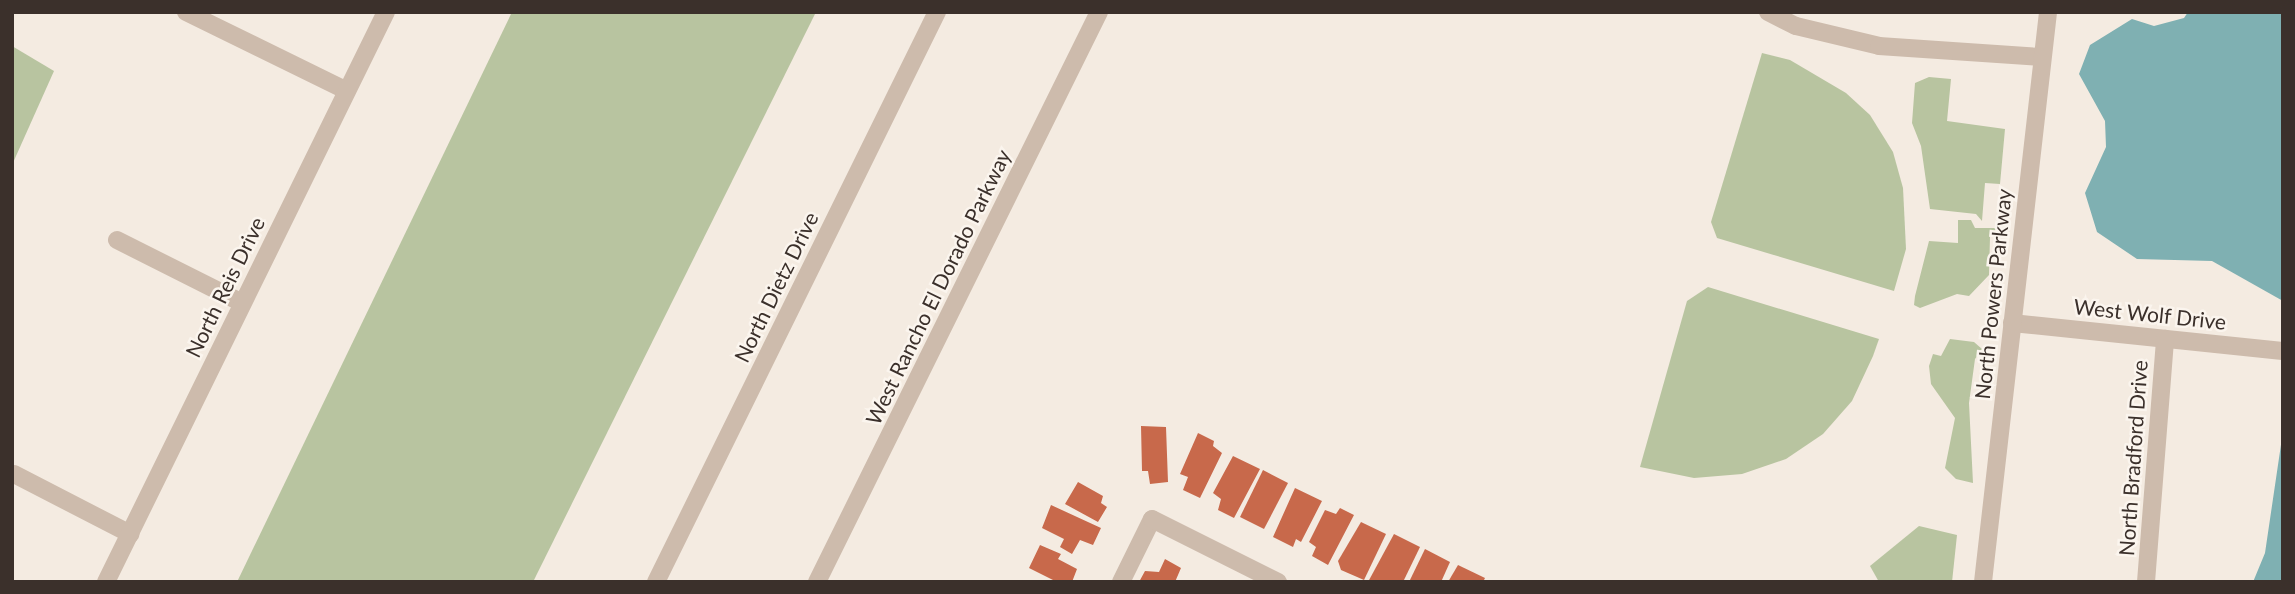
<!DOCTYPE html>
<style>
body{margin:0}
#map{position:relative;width:2295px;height:594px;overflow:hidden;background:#f4ebe1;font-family:Lato,sans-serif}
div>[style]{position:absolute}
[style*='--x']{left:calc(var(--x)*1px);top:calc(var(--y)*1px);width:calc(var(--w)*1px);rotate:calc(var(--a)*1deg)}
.green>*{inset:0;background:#b8c4a0}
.water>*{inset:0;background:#7fb0b2}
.building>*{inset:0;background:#c8694b}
.minor>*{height:18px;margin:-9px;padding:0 9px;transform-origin:9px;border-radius:9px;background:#cdbbac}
span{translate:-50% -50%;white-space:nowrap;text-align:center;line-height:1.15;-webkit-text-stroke:5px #fbf5ee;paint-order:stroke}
.street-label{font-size:21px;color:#3b302b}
.frame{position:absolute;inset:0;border:14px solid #3b302b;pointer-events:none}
</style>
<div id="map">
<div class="green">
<div style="clip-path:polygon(512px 12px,816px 12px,533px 582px,237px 582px)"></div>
<div style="clip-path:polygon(12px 46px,54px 71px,12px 165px)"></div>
<div style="clip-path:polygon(1762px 53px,1790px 60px,1846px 93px,1870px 115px,1893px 152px,1903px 188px,1906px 249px,1894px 291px,1717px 238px,1711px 222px)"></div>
<div style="clip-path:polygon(1929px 77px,1951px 79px,1947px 121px,2005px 129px,2000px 184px,1985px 183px,1982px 221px,1976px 214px,1930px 209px,1921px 146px,1912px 123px,1915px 83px)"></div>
<div style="clip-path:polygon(1958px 220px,1971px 220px,1975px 228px,1997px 228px,1990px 237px,1989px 275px,1969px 296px,1957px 294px,1920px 308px,1914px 305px,1915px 296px,1929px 241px,1958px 243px)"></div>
<div style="clip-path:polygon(1708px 287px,1879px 339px,1873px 356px,1852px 401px,1823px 434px,1786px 459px,1742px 474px,1694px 478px,1640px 467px,1687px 301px)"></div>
<div style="clip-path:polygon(1950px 339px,1974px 342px,1982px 349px,1975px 359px,1969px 403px,1973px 483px,1956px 479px,1945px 468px,1955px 418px,1931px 384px,1929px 366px,1933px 354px,1941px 356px)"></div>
<div style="clip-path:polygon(1919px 526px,1957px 535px,1952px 582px,1879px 582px,1870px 566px)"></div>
</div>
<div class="water">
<div style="clip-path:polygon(2188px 12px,2283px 12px,2283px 301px,2212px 261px,2137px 259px,2097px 232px,2085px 193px,2106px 147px,2105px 121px,2079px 74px,2090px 45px,2132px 19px,2154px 26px,2184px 18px)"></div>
<div style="clip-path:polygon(2283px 431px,2283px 582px,2253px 582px,2265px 553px)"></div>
</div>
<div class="building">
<div style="clip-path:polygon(1141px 426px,1166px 427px,1168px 482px,1150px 484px,1148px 471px,1142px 471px)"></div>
<div style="clip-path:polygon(1198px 433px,1214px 441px,1213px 446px,1222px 453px,1200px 498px,1183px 490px,1188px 477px,1180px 474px)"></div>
<div style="clip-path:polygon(1233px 456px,1260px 469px,1234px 518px,1218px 510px,1221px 499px,1213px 493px)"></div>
<div style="clip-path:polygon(1263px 470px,1288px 483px,1264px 529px,1240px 517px)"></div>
<div style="clip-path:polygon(1078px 482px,1103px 496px,1101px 503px,1107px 507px,1098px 522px,1065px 504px)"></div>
<div style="clip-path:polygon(1295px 488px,1322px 501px,1301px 542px,1296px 539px,1293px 547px,1273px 537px)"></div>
<div style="clip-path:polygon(1051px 505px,1101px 528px,1093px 545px,1080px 540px,1072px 554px,1060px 547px,1064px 539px,1042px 528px)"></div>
<div style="clip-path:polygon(1340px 508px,1354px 515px,1328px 565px,1312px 556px,1316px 547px,1309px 542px,1325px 510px,1336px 514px)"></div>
<div style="clip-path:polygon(1361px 522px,1386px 534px,1364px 580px,1341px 570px,1338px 561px)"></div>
<div style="clip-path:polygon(1394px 534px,1420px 547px,1403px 582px,1368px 582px)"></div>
<div style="clip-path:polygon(1040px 545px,1061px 554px,1058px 559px,1077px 569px,1072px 582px,1057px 582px,1029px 568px)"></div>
<div style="clip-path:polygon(1425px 549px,1450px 562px,1441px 582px,1409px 582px)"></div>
<div style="clip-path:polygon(1165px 559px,1181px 568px,1175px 582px,1139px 582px,1145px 571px,1159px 572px)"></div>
<div style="clip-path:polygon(1458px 565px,1485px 578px,1483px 582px,1448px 582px)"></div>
</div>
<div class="minor">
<div style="--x:186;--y:12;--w:179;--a:26.1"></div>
<div style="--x:1768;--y:12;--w:31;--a:27"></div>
<div style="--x:1796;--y:26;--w:85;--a:13.5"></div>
<div style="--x:1879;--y:46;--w:163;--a:3.9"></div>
<div style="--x:117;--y:240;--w:140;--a:26.7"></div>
<div style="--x:2012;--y:323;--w:272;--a:5.9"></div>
<div style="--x:14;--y:474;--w:131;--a:27.3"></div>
<div style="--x:106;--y:582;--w:635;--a:-63.84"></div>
<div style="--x:656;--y:582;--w:636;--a:-63.76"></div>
<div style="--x:817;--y:582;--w:636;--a:-63.68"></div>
<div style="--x:1121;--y:582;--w:70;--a:-63.8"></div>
<div style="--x:1152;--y:519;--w:141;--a:26.6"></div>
<div style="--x:1983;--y:582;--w:574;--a:-83.49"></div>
<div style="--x:2146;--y:582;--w:244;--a:-85.5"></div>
</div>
<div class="street-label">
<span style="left:225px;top:287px;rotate:-64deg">North Reis Drive</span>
<span style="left:776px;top:287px;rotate:-64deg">North Dietz Drive</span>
<span style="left:938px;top:287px;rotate:-64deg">West Rancho El Dorado Parkway</span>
<span style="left:1993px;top:294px;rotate:-84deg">North Powers Parkway</span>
<span style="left:2150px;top:314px;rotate:6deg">West Wolf Drive</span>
<span style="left:2133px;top:458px;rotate:-86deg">North Bradford Drive</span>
</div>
<div class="frame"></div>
</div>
